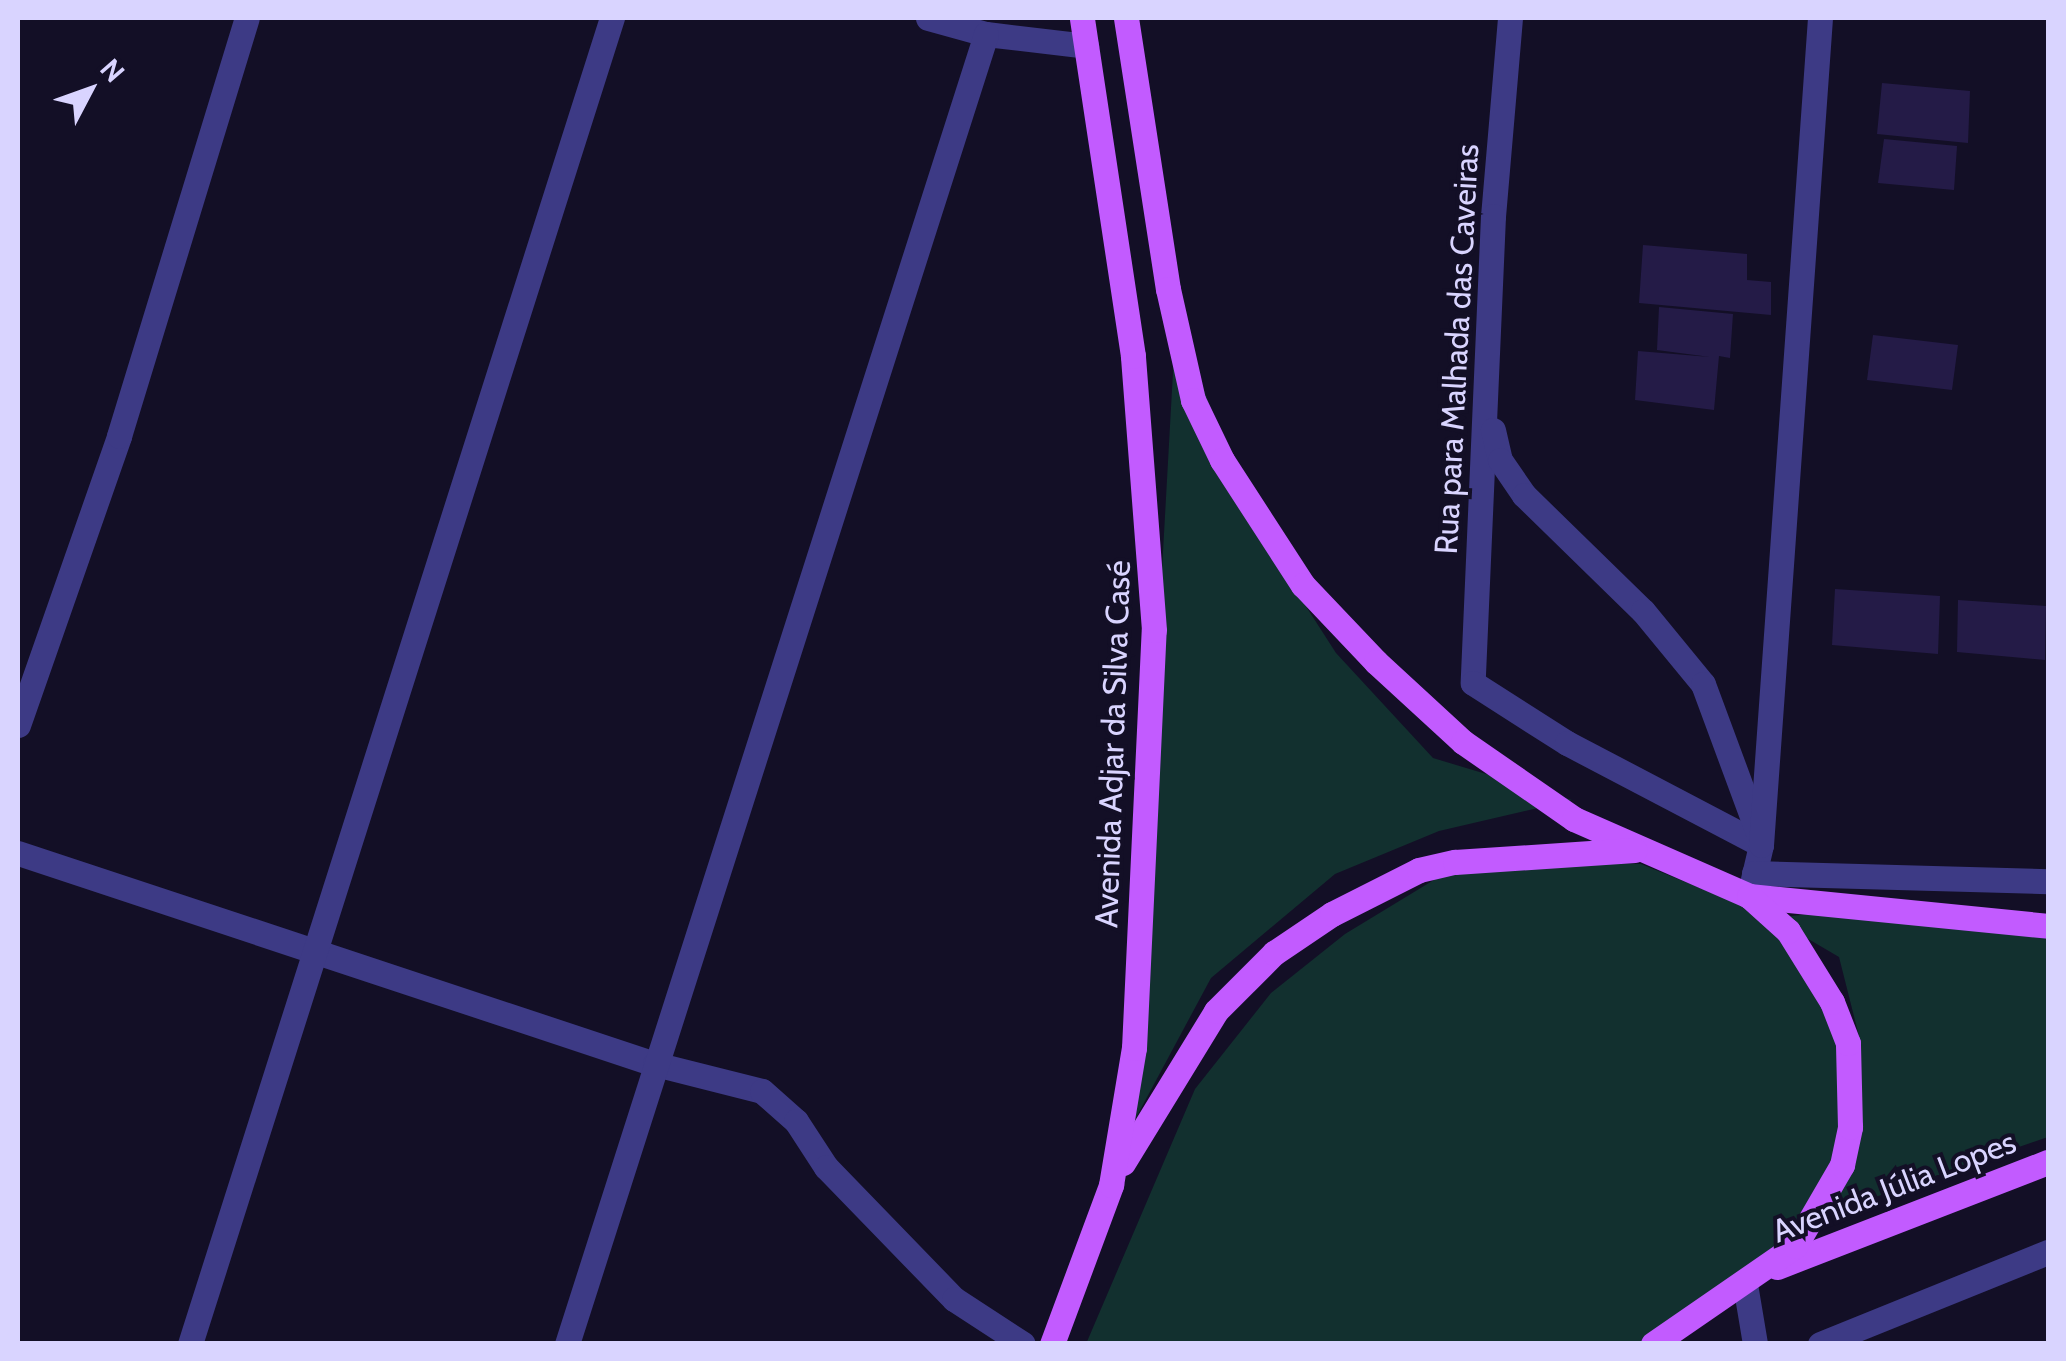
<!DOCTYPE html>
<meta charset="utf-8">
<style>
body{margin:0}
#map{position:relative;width:2066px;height:1361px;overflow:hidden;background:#130f26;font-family:Cabin,sans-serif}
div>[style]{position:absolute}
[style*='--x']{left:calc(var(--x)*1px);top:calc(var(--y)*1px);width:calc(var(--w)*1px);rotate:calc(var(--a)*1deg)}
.green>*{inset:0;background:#12302f}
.building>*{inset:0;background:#241b47}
.minor>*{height:25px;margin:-12.5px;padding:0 12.5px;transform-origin:12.5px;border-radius:12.5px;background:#3d3a85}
.major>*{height:25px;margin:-12.5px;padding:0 12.5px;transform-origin:12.5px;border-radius:12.5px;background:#c25bff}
span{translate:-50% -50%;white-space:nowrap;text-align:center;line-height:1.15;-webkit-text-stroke:8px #130f26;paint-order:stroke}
.street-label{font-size:32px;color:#d9d4ff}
.frame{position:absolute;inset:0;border:20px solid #d9d4ff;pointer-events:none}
.north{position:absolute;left:40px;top:40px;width:100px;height:100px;-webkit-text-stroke:8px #130f26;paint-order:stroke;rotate:49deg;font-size:28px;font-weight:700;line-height:40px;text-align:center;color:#d9d4ff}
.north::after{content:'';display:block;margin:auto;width:35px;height:45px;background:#d9d4ff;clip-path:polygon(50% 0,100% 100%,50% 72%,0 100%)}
</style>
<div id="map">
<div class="green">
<div style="clip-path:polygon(1176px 318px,1260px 535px,1336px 653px,1433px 758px,1572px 800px,1439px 831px,1335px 874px,1211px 978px,1131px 1127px)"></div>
<div style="clip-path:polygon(evenodd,1470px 858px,1641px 864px,1774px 918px,1827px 912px,2048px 928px,2048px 1137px,1818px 1217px,1794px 1243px,1652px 1343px,1086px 1344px,1195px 1089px,1271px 993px,1345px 934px,1470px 858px,1776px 920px,1839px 957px,1860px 1040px,1776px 920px)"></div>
</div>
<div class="building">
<div style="clip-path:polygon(1882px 83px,1970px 91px,1968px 143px,1877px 134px)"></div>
<div style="clip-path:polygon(1884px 139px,1957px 146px,1954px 190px,1878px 183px)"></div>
<div style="clip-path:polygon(1643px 245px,1747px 254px,1747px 280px,1771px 282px,1771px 315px,1639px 303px)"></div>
<div style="clip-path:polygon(1659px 307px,1733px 314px,1730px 358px,1719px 356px,1714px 410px,1635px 400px,1638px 351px,1710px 357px,1657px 350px)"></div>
<div style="clip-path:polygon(1873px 335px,1958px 345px,1952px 390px,1867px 380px)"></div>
<div style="clip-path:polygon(1835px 589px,1940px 596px,1938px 654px,1832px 645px)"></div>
<div style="clip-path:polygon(1958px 600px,2046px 606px,2045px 660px,1957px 652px)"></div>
</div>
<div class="minor">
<div style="--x:928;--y:18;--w:60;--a:15.4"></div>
<div style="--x:986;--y:34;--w:101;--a:6.8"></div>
<div style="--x:1510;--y:18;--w:199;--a:94.9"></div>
<div style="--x:1493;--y:216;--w:467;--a:92.5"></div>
<div style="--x:1473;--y:683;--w:112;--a:32.6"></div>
<div style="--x:1567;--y:743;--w:219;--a:27.7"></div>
<div style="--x:1761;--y:845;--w:52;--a:103.2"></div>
<div style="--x:1493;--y:430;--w:31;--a:77"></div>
<div style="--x:1500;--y:460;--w:42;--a:55.6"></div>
<div style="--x:1524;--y:495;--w:166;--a:44.3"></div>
<div style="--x:1643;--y:611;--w:94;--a:50.6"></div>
<div style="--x:1703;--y:684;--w:156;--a:69.7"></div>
<div style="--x:18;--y:725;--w:306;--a:-70.7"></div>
<div style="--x:119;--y:436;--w:437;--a:-73"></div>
<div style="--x:1761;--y:845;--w:829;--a:-85.92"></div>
<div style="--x:18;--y:853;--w:671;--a:18.33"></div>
<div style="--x:655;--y:1064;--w:110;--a:14.2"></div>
<div style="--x:762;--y:1091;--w:45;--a:41.4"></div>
<div style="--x:796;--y:1121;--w:55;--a:56.9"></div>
<div style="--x:826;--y:1167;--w:184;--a:45.9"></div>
<div style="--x:954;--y:1299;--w:82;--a:33.1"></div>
<div style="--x:1754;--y:873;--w:294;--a:1.6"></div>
<div style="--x:1745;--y:1284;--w:61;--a:80.5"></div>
<div style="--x:190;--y:1344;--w:1392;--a:-72.35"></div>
<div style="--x:567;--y:1344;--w:1375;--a:-72.26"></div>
<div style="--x:1820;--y:1344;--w:246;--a:-22"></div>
</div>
<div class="major">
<div style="--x:1126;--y:18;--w:274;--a:81.2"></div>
<div style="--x:1168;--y:289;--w:114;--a:77.3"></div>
<div style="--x:1193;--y:400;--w:67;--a:64.2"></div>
<div style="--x:1222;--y:460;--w:149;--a:57.1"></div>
<div style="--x:1303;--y:585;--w:106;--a:46.5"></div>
<div style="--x:1376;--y:662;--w:118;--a:42.6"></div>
<div style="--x:1463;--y:742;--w:135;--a:34.7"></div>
<div style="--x:1574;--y:819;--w:191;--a:23.7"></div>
<div style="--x:1749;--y:896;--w:301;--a:5.7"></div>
<div style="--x:1123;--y:1163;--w:178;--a:-58.5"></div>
<div style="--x:1216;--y:1011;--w:82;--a:-45"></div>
<div style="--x:1274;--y:953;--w:70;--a:-33.9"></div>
<div style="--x:1332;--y:914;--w:97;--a:-26.8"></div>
<div style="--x:1419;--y:870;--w:37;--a:-13"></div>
<div style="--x:1455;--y:862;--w:180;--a:-3.8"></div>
<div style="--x:1777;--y:1267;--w:291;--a:-21.2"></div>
<div style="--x:1052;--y:1344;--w:170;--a:-69.6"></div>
<div style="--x:1111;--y:1185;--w:139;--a:-80.5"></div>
<div style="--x:1134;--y:1048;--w:418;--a:-87.3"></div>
<div style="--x:1154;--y:630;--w:275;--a:-94.4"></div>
<div style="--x:1133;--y:356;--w:342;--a:-98.6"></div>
<div style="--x:1653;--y:1344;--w:173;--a:-34.6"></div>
<div style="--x:1795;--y:1246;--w:94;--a:-59.9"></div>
<div style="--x:1842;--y:1165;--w:39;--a:-78"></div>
<div style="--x:1850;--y:1127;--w:84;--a:-91.4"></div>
<div style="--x:1848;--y:1043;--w:44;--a:-111.3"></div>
<div style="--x:1832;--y:1002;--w:84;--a:-121.8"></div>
<div style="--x:1788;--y:931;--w:52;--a:-138.1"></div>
</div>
<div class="street-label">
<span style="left:1457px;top:349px;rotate:-87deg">Rua para Malhada das Caveiras</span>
<span style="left:1113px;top:744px;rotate:-88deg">Avenida Adjar da Silva Casé</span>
<span style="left:1894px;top:1187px;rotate:-21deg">Avenida Júlia Lopes</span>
</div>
<div class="frame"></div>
<div class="north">N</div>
</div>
